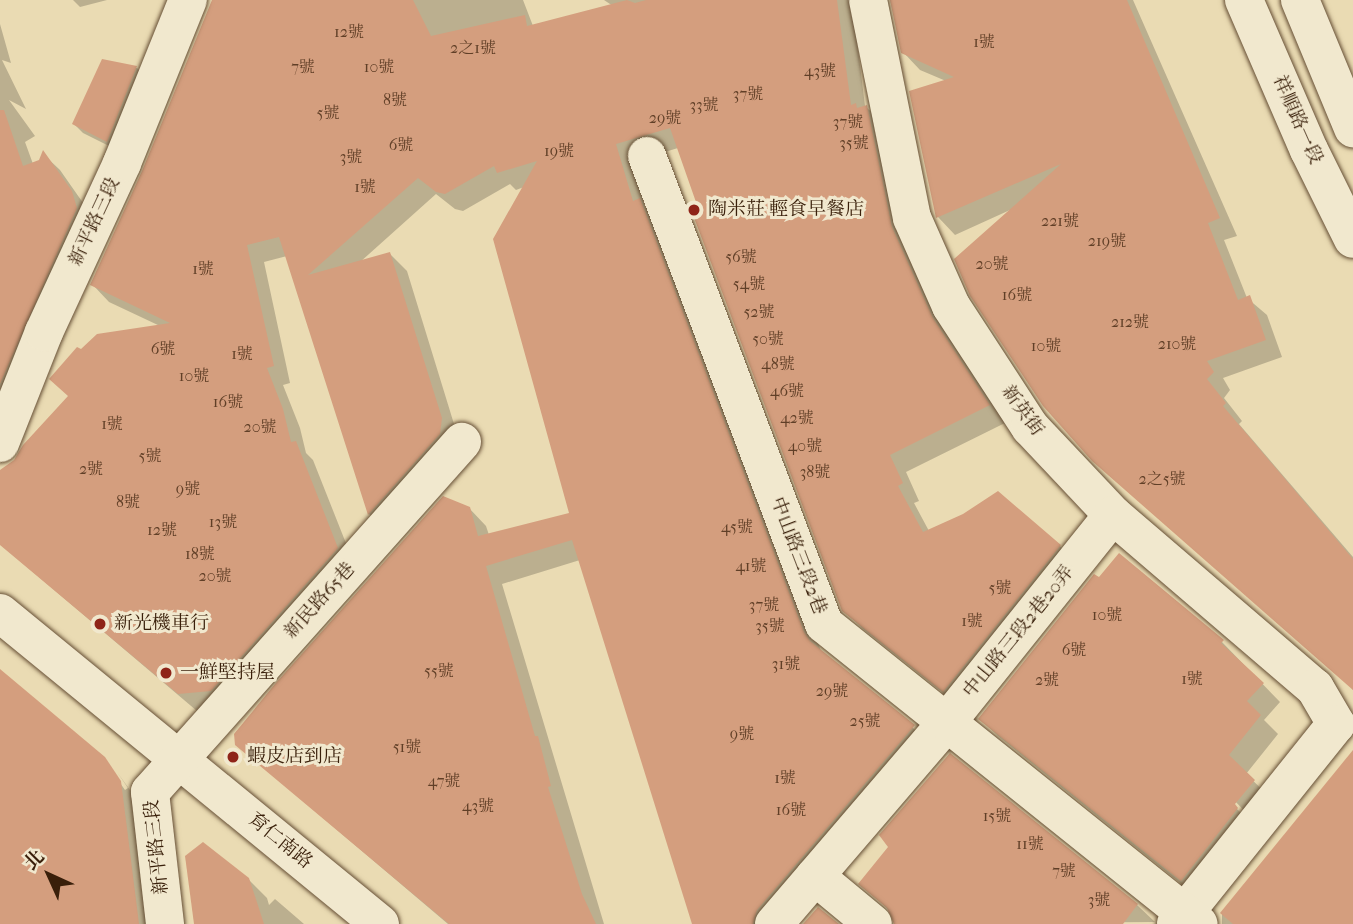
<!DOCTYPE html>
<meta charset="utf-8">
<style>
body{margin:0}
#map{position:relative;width:1353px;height:924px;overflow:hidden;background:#eadbb3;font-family:"IM FELL French Canon","Noto Serif TC",serif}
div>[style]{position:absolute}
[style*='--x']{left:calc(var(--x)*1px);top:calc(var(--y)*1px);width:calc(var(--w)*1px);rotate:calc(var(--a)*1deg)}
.shadow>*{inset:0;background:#0003}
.building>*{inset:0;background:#d49e7e}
.roads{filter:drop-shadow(0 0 2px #654e34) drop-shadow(0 0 2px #654e34)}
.minor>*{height:38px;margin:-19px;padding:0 19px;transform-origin:19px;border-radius:19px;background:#f1e8ce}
.dots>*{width:19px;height:19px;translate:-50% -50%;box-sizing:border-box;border:4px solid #f1e8ce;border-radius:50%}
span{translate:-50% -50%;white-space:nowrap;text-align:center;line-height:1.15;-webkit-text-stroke:6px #f1e8ce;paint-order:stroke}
.number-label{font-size:16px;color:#603f27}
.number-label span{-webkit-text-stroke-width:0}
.street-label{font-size:19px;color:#391f0a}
.poi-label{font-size:19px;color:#391f0a}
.left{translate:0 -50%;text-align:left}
.north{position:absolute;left:14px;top:840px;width:70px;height:70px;-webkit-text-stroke:5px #f1e8ce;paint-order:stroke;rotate:315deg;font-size:19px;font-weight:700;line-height:28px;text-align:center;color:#391f0a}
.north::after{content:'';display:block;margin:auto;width:24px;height:32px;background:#391f0a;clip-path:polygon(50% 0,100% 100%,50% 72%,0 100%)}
</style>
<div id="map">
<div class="shadow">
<div style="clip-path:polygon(73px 0,107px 0,80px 7px)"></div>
<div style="clip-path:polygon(216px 0,523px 0,533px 26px,613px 6px,604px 0,852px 0,865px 106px,884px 124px,1005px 423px,906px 472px,919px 501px,914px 503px,929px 531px,1060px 546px,1077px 564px,962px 708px,862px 628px,844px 610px,678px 148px,632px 162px,645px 207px,657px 218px,821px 651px,932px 744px,777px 924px,694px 924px,580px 560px,502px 584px,604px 924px,448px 924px,237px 745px,469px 508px,486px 526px,489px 535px,572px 514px,524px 187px,516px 190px,510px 184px,463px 211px,455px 209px,436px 194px,359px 263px,390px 254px,407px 271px,458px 437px,386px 531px,369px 514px,287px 256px,264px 262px,290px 383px,283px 385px,300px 428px,306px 453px,313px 460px,355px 566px,197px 711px,0 544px,0 504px,69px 397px,81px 351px,160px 326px,109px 302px,92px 284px,144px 172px)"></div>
<div style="clip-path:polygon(890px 0,1133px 0,1237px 236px,1224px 240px,1247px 298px,1267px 315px,1282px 357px,1223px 378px,1230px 390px,1224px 398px,1242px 421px,1239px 424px,1353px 557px,1353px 690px,1010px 210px,955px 235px,938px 217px,946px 81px,920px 70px,903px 52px)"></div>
<div style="clip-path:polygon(0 24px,11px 63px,2px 60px,26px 109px,9px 100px,35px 136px,25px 142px,33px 164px,40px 161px,43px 154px,60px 170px,88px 210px,0 449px)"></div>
<div style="clip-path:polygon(103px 61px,137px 68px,146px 77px,117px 150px,83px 133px,74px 124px)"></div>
<div style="clip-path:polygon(1120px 555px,1222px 642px,1280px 702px,1264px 720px,1278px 734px,1246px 774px,1272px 799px,1254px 821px,1234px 800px,1231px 803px,1255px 827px,1199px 898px,998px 736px,980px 719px)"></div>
<div style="clip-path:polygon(0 671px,106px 763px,125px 790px,128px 788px,117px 772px,138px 801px,153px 924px,0 924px)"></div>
<div style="clip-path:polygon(1353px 752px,1353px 924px,1222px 924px,1222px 914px)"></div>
<div style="clip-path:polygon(248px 879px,267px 898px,269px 905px,275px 899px,304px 924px,195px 924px)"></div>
<div style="clip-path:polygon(861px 883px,1137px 905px,1155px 922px,896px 924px,895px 916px)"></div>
</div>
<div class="building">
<div style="clip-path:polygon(212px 0,413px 0,431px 36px,525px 15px,527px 26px,627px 0,635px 3px,646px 0,837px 0,851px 105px,856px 103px,857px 108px,867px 105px,892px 227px,933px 318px,990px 405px,890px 455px,903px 483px,898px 486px,923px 532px,963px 514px,998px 491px,1061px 545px,943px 692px,842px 611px,690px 207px,697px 205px,670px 128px,616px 144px,633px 201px,640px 198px,804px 632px,810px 641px,915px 725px,757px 910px,753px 924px,692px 924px,572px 540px,486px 566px,535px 736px,538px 736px,551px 786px,548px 787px,582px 894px,596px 924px,449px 924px,235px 745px,234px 734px,275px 684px,443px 496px,470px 507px,478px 536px,569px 513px,493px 239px,537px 161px,497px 173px,494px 166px,445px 194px,436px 192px,418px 178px,308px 275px,390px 252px,442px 418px,440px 434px,368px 515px,279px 237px,247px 245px,274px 366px,267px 368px,283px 409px,291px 442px,296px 441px,338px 548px,211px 691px,178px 694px,0 545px,0 470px,14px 460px,23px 445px,68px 396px,49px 379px,77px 347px,81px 349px,97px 334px,170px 323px,90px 285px,142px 171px)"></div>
<div style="clip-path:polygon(890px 0,1127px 0,1220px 218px,1208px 223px,1238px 300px,1250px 295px,1266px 340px,1207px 361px,1214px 372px,1207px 379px,1226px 403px,1223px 406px,1353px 559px,1353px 690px,1092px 461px,1043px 406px,970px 296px,954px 259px,1061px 164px,936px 218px,909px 91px,954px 77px,901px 53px)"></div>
<div style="clip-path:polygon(102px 59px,137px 66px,107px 142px,72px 124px)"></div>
<div style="clip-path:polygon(0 110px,4px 110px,23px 166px,39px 160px,43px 150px,72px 191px,77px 208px,0 384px)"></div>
<div style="clip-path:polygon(1119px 553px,1224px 640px,1221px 643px,1264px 683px,1247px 701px,1261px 715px,1229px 755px,1255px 780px,1235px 804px,1238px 808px,1181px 881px,978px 719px,1094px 574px,1099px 577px)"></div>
<div style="clip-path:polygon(0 669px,105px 757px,121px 781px,139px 924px,0 924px)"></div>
<div style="clip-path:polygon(1353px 750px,1353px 924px,1233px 924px,1220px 913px)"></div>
<div style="clip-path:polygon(950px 753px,1138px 904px,1123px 924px,894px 924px,887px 908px,858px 884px,888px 847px,879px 835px)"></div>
<div style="clip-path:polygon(203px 842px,249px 878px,264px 924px,194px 924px,185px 856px)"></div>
<div style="clip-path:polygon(818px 907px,839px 924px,803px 924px)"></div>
</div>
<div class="roads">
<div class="minor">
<div style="--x:868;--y:0;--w:222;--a:78.6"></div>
<div style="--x:912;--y:218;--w:96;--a:66.1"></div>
<div style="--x:951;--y:306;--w:145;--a:56.9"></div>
<div style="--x:1030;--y:427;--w:121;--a:46.7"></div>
<div style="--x:1113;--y:515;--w:266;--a:40.6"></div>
<div style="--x:1315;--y:688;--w:42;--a:59.7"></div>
<div style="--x:1336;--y:724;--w:256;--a:128.7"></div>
<div style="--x:1244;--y:0;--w:163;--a:66.6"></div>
<div style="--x:1309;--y:150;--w:99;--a:63.7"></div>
<div style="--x:1300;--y:0;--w:139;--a:67.5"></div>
<div style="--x:647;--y:156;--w:500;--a:69.28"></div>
<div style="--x:824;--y:624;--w:480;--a:38.7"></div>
<div style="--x:0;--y:443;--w:119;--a:-68.4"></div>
<div style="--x:44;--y:332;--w:186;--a:-65.2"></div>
<div style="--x:122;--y:163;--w:176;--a:-68"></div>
<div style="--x:0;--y:613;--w:491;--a:39.3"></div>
<div style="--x:815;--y:876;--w:75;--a:39.6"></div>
<div style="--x:165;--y:924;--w:133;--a:-96.5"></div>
<div style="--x:150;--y:792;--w:469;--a:-48.3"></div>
<div style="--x:774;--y:924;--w:266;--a:-49.4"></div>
<div style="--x:947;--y:722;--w:265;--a:-51.3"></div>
</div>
</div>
<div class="dots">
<div style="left:694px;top:210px;background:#8f2418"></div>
<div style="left:100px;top:624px;background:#8f2418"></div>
<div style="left:166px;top:673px;background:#8f2418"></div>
<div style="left:233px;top:757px;background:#8f2418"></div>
</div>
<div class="number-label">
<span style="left:349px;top:32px">12號</span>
<span style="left:984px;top:42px">1號</span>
<span style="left:473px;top:48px">2之1號</span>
<span style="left:303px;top:67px">7號</span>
<span style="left:379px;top:67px">10號</span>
<span style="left:820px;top:71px">43號</span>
<span style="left:748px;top:94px">37號</span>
<span style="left:395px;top:100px">8號</span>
<span style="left:704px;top:105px">33號</span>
<span style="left:328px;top:113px">5號</span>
<span style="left:665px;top:118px">29號</span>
<span style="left:848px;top:122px">37號</span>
<span style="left:854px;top:143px">35號</span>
<span style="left:401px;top:145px">6號</span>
<span style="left:559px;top:151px">19號</span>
<span style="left:351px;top:157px">3號</span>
<span style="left:365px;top:187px">1號</span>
<span style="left:1060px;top:221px">221號</span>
<span style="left:1107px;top:241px">219號</span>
<span style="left:741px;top:257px">56號</span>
<span style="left:992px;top:264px">20號</span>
<span style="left:203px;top:269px">1號</span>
<span style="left:749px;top:284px">54號</span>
<span style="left:1017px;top:295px">16號</span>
<span style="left:759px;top:312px">52號</span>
<span style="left:1130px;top:322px">212號</span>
<span style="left:768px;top:339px">50號</span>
<span style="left:1177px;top:344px">210號</span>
<span style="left:1046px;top:346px">10號</span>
<span style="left:163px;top:349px">6號</span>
<span style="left:242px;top:354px">1號</span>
<span style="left:778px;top:364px">48號</span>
<span style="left:194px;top:376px">10號</span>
<span style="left:787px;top:391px">46號</span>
<span style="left:228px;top:402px">16號</span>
<span style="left:797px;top:418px">42號</span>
<span style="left:112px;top:424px">1號</span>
<span style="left:260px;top:427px">20號</span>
<span style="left:805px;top:446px">40號</span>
<span style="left:150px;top:456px">5號</span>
<span style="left:91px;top:469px">2號</span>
<span style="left:815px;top:472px">38號</span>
<span style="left:1162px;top:479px">2之5號</span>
<span style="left:188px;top:489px">9號</span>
<span style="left:128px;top:502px">8號</span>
<span style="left:223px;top:522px">13號</span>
<span style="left:737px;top:527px">45號</span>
<span style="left:162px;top:530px">12號</span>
<span style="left:200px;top:554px">18號</span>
<span style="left:751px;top:566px">41號</span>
<span style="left:215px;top:576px">20號</span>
<span style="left:1000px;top:588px">5號</span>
<span style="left:764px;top:605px">37號</span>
<span style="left:1107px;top:615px">10號</span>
<span style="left:972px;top:621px">1號</span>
<span style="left:770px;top:626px">35號</span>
<span style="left:1074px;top:650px">6號</span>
<span style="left:786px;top:664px">31號</span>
<span style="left:439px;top:671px">55號</span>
<span style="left:1192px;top:679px">1號</span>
<span style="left:1047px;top:680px">2號</span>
<span style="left:832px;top:691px">29號</span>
<span style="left:865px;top:721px">25號</span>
<span style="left:742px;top:734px">9號</span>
<span style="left:407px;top:747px">51號</span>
<span style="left:785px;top:778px">1號</span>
<span style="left:444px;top:781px">47號</span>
<span style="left:478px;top:806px">43號</span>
<span style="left:791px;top:810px">16號</span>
<span style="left:997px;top:816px">15號</span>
<span style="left:1030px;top:844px">11號</span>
<span style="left:1064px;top:871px">7號</span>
<span style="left:1099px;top:900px">3號</span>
</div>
<div class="street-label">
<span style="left:1297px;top:120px;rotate:66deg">祥順路一段</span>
<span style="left:95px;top:222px;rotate:-65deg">新平路三段</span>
<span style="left:1022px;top:411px;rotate:54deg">新英街</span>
<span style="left:798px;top:556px;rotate:69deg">中山路三段2巷</span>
<span style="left:320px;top:601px;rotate:-48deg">新民路65巷</span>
<span style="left:1019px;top:632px;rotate:-51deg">中山路三段2巷20弄</span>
<span style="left:280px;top:841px;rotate:39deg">育仁南路</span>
<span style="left:157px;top:847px;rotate:-96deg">新平路三段</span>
</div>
<div class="poi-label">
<span class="left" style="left:708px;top:210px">陶米莊 輕食早餐店</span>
<span class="left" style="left:114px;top:624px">新光機車行</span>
<span class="left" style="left:180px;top:673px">一鮮堅持屋</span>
<span class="left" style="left:247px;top:757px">蝦皮店到店</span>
</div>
<div class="north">北</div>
</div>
